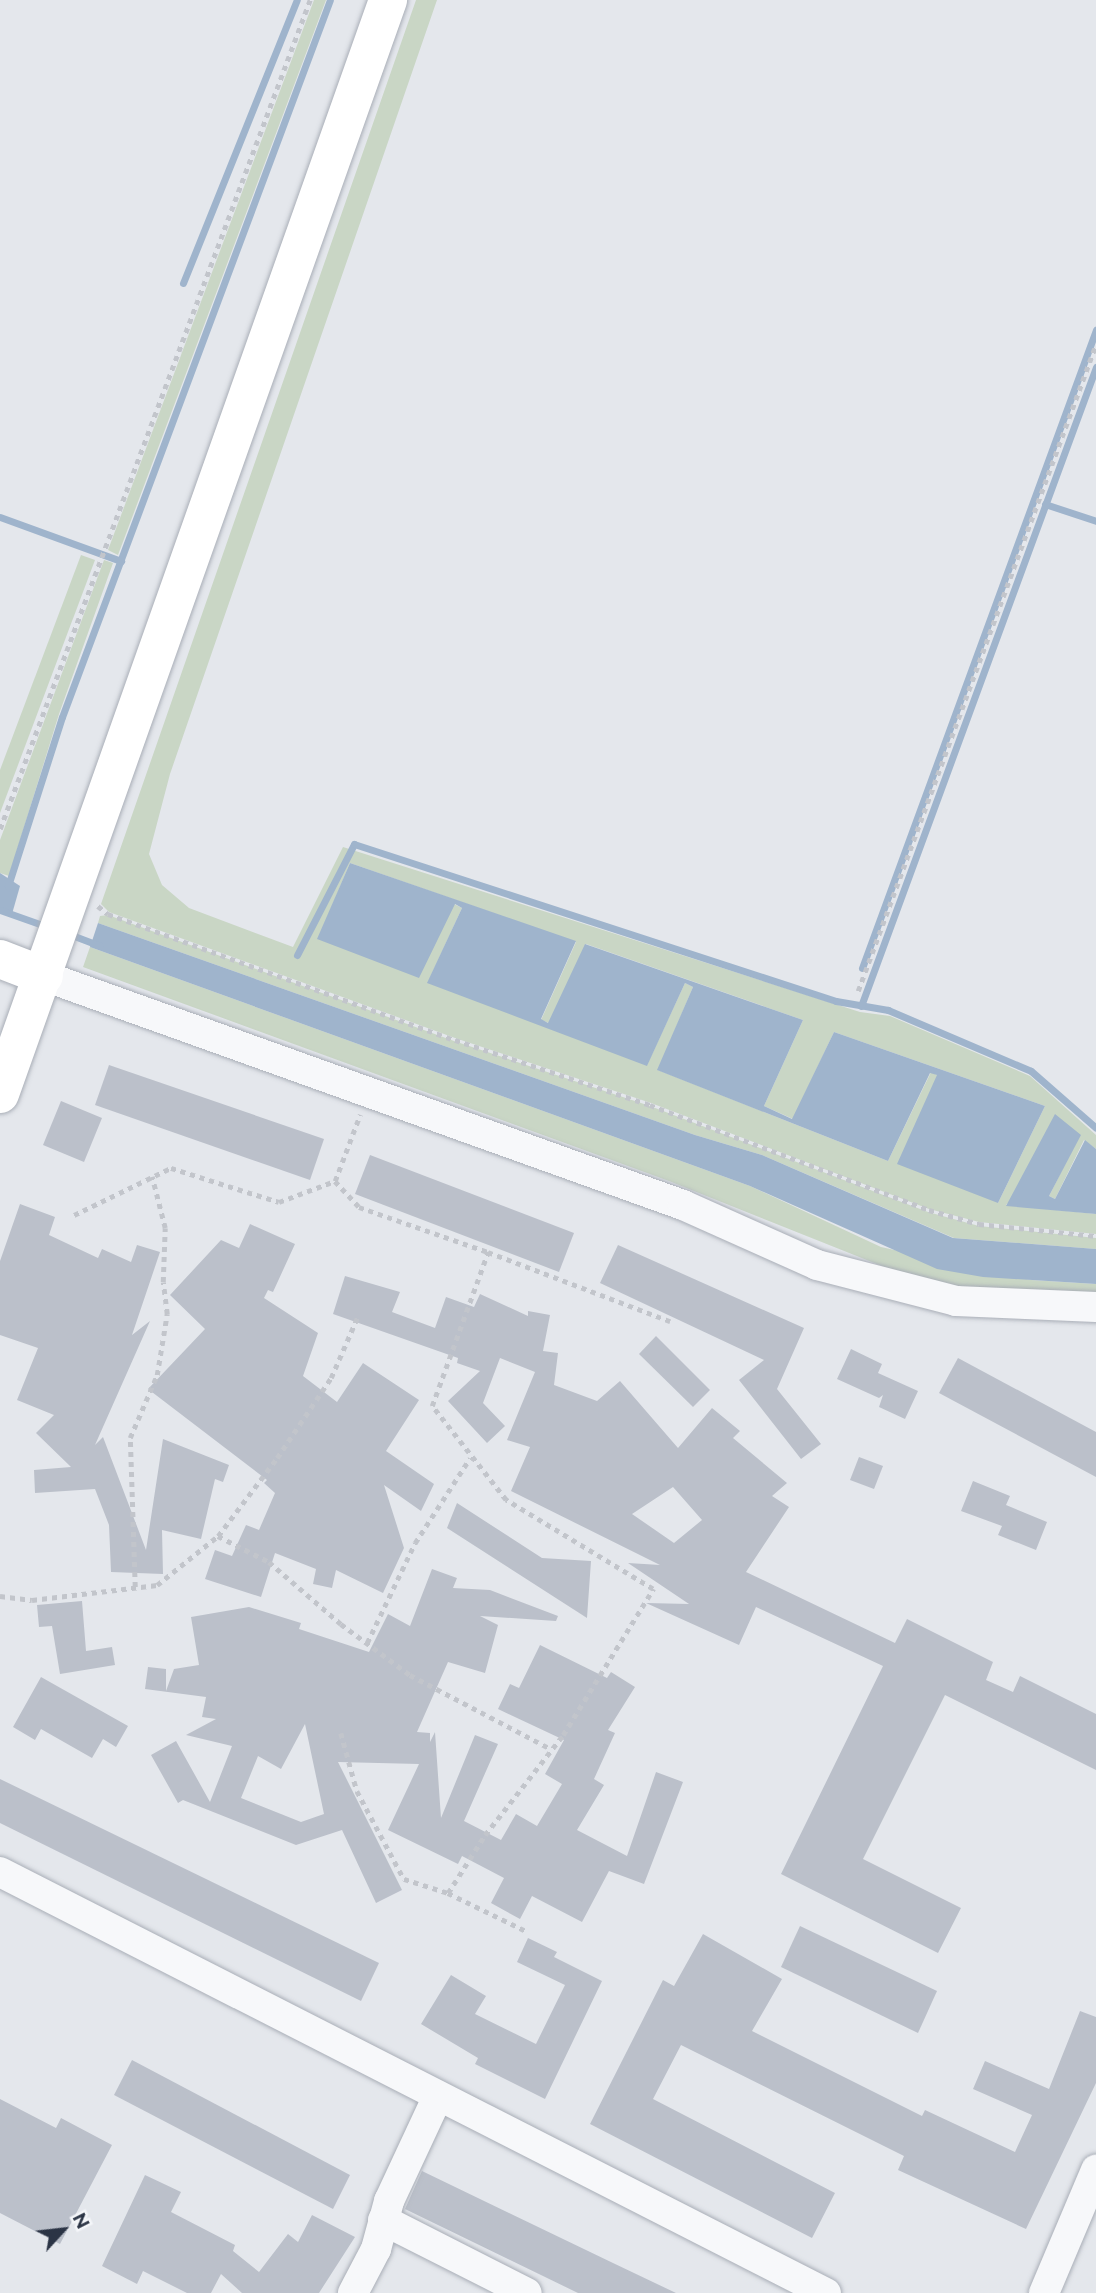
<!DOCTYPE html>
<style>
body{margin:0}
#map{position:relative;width:1096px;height:2293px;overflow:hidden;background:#e4e7ec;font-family:Raleway,sans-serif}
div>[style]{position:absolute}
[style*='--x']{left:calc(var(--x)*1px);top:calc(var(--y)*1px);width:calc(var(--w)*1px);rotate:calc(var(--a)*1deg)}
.green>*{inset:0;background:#c9d6c5}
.water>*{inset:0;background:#9fb4cc}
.stream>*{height:7px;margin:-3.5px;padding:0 3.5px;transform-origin:3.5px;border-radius:3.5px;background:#9fb4cc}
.building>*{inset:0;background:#bbc0ca}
.path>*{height:4.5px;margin-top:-2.25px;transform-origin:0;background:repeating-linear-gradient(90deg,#c2c5cb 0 5px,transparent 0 10px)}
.roads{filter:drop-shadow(0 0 2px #a9aeb7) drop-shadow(0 0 2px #a9aeb7)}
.minor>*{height:30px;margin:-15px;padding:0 15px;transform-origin:15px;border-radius:15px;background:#f7f8fa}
.major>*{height:38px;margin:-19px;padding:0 19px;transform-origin:19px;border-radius:19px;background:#fff}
span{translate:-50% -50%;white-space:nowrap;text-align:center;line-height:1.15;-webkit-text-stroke:7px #f4f6f9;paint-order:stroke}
.north{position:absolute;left:28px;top:2195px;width:70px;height:70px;-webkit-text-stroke:5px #f4f6f9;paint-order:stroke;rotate:63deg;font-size:19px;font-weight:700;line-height:28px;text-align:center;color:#2b3445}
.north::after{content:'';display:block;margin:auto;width:24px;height:32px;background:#2b3445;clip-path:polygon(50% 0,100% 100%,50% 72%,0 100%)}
</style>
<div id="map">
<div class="green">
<div style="clip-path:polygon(314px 0,326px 0,118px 555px,108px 550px)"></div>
<div style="clip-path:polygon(evenodd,416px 0,437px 0,170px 774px,149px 854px,162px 885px,189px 908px,293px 947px,343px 847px,860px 1012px,890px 1016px,1030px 1076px,1096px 1135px,1096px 1149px,1084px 1140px,1055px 1199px,1049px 1196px,1080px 1135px,1006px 1205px,1096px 1214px,1096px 1234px,979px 1222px,929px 1209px,651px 1103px,455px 1038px,109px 912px,101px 904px,416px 0,350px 863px,576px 942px,541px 1020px,549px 1023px,586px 944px,803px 1020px,764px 1106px,793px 1119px,834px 1032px,1045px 1106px,998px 1203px,937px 1075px,931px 1072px,888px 1161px,658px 1070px,693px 987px,685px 983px,647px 1065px,428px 982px,462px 908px,454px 904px,318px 939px,350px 863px)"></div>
<div style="clip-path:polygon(81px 555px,95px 560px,0 813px,0 770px)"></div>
<div style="clip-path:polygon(104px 560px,113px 563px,59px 714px,9px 876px,0 873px,0 840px)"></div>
<div style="clip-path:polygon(108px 915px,454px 1041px,650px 1106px,928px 1212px,979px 1226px,1096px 1238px,1096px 1249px,954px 1238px,762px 1155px,695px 1135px,98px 923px,100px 916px)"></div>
<div style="clip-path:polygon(90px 947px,750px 1186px,881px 1247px,1031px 1280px,1096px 1284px,1096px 1300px,937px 1288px,669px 1181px,83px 967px)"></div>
</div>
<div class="water">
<div style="clip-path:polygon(350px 863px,576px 941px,541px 1019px,548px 1023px,585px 944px,803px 1020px,764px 1106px,792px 1119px,834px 1032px,1045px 1106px,998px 1203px,897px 1164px,937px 1075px,930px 1073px,888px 1161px,657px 1070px,693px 987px,685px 983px,647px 1066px,427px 983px,462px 908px,455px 904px,419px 978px,317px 939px)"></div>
<div style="clip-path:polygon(0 873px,20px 886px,12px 914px,0 910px)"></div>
<div style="clip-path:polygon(98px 923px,695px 1135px,762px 1155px,953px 1238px,1096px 1249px,1096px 1284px,983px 1277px,937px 1269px,750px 1186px,90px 947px)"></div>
<div style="clip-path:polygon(1055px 1114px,1081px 1135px,1049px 1196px,1055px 1199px,1085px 1140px,1096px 1149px,1096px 1214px,1006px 1206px)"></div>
</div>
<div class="stream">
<div style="--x:183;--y:283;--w:305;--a:-68.1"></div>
<div style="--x:1045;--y:504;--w:54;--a:18.4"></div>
<div style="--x:0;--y:517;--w:129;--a:20"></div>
<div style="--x:8;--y:886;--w:177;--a:-72.3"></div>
<div style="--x:62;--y:717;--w:765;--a:-69.51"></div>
<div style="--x:0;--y:910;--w:51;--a:19.5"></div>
<div style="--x:69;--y:934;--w:33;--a:21"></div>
<div style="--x:297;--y:955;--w:125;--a:-62.8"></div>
<div style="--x:354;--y:844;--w:507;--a:18.04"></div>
<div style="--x:836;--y:1001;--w:53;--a:9.8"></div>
<div style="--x:888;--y:1010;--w:155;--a:23.1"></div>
<div style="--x:1031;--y:1071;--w:86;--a:41.2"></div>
<div style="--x:862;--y:968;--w:680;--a:-69.86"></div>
<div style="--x:861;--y:1006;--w:681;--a:-69.81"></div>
</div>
<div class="building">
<div style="clip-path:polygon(109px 1065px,324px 1139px,310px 1180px,95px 1105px)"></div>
<div style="clip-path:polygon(61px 1101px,102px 1118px,84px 1162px,43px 1145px)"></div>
<div style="clip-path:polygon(370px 1155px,574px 1233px,559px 1272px,355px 1194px)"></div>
<div style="clip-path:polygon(20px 1204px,55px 1217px,49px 1235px,98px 1258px,102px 1249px,131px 1262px,137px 1245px,160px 1252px,132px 1335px,150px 1321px,95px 1445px,103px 1437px,146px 1550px,163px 1439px,229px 1465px,223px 1482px,215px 1479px,201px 1539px,162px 1530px,163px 1574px,111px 1572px,109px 1525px,95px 1489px,35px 1493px,34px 1470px,71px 1467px,36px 1433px,54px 1415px,17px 1400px,38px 1348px,0 1335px,0 1261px)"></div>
<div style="clip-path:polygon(250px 1224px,295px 1244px,273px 1292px,268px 1290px,264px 1298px,318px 1333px,303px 1376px,337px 1402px,363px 1363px,419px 1400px,386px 1451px,434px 1484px,421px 1511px,384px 1485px,404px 1548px,383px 1593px,336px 1570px,332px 1588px,313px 1584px,316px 1569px,275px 1553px,261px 1597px,205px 1579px,215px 1550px,232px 1556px,246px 1525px,259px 1530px,275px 1493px,264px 1483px,267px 1480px,148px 1389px,205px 1329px,170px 1295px,221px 1240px,239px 1248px)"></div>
<div style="clip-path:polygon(618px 1245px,804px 1328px,777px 1389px,821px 1444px,801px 1459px,739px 1380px,764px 1360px,600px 1283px)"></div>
<div style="clip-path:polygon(evenodd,345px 1276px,400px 1292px,392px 1312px,435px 1328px,446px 1297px,474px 1307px,480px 1294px,528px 1316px,528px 1311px,550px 1315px,543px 1351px,558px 1353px,554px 1385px,597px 1401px,620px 1381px,678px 1448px,712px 1408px,740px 1431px,733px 1438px,787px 1483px,772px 1496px,789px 1507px,746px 1572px,895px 1643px,907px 1619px,993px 1662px,986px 1680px,1013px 1692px,1020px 1676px,1096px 1714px,1096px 1770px,945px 1695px,863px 1859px,961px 1908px,938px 1953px,781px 1874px,883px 1666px,756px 1607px,739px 1645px,646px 1603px,689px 1604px,628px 1563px,660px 1565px,511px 1491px,530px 1447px,507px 1440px,535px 1372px,500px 1358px,483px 1403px,505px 1426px,487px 1443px,448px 1401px,480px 1371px,457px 1363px,458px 1358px,333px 1314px,345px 1276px,673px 1487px,702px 1520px,674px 1543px,632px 1514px,673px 1487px)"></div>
<div style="clip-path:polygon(656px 1336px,710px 1390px,693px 1407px,639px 1354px)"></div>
<div style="clip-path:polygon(851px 1349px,882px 1364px,878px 1373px,918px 1391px,905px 1419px,879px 1407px,883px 1395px,879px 1398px,837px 1379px)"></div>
<div style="clip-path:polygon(958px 1358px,1096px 1432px,1096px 1477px,939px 1393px)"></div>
<div style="clip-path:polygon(859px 1457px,883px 1466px,874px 1489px,850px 1480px)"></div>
<div style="clip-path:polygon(973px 1481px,1010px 1496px,1006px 1505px,1047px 1522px,1036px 1550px,998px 1535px,1002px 1526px,961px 1511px)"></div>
<div style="clip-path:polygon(457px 1503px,542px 1558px,591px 1561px,587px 1618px,447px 1528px)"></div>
<div style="clip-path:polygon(evenodd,432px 1569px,457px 1578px,453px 1588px,490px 1590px,558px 1616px,556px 1621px,480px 1616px,498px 1625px,485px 1673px,448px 1662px,417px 1732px,430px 1733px,430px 1742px,435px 1732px,441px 1818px,475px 1735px,498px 1744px,464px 1821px,501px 1840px,516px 1814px,537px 1826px,562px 1784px,545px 1774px,564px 1740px,498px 1709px,510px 1684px,519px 1688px,540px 1645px,607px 1678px,611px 1672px,635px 1687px,608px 1730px,615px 1733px,594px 1779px,604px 1785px,577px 1830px,627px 1856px,656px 1772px,683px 1782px,644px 1884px,609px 1871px,582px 1922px,532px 1896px,520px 1919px,491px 1903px,504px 1878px,462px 1856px,458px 1864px,388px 1830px,419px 1764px,338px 1762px,402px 1890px,376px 1903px,342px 1830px,296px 1845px,183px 1800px,178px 1803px,151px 1755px,176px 1741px,210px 1802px,232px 1746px,186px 1735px,216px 1719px,202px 1717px,206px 1697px,145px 1689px,148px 1667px,166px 1669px,166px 1691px,174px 1669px,199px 1665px,191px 1617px,249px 1607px,301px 1623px,299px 1629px,369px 1652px,388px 1614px,410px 1626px,432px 1569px,305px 1724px,324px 1814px,301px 1822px,241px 1798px,258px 1756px,281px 1769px,305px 1724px)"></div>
<div style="clip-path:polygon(82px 1601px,86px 1651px,112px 1647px,115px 1665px,60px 1674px,52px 1626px,39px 1627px,37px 1605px)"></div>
<div style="clip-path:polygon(41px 1677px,128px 1726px,116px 1747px,103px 1739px,92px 1758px,41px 1729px,35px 1740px,13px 1727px)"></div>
<div style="clip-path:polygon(0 1779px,379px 1963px,361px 2001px,0 1823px)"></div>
<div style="clip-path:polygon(800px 1926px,937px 1991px,918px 2033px,781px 1967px)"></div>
<div style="clip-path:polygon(703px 1934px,782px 1979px,752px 2031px,922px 2116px,925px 2110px,1015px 2152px,1032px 2115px,973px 2089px,985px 2061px,1049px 2089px,1080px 2011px,1096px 2017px,1096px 2083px,1026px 2229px,898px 2170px,904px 2156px,681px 2045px,653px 2099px,835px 2193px,812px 2238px,590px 2124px,663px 1980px,674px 1986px)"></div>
<div style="clip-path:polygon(528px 1938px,557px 1952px,554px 1957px,602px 1981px,545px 2099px,475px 2064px,478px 2058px,421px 2024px,451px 1975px,486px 1996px,475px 2014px,536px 2044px,565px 1985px,517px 1962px)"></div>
<div style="clip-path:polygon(132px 2060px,350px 2175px,333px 2209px,114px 2095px)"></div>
<div style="clip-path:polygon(0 2099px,56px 2128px,61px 2118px,112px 2145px,60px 2244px,0 2213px)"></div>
<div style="clip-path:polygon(422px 2171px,613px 2263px,676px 2293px,578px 2293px,405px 2209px)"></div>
<div style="clip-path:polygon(145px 2175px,181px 2192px,171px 2212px,235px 2245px,233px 2251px,259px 2272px,288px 2234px,298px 2242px,312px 2215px,355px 2237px,319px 2293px,242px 2293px,221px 2274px,211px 2293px,187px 2293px,143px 2271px,137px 2284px,102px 2266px)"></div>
</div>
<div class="path">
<div style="--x:0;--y:829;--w:885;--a:-69.5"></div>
<div style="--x:98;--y:906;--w:13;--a:39"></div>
<div style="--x:108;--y:914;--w:369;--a:20"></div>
<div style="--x:455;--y:1040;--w:206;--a:18.4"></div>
<div style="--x:650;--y:1105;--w:298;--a:20.6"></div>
<div style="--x:929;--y:1210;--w:52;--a:15.6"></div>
<div style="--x:979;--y:1224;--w:118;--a:5.9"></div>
<div style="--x:858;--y:991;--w:689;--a:-69.8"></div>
<div style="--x:335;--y:1181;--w:35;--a:47"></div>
<div style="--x:359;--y:1207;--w:137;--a:19.2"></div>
<div style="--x:74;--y:1215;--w:108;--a:-25.9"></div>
<div style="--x:171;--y:1168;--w:113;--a:17.5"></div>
<div style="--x:279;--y:1202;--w:60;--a:-20.6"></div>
<div style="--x:335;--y:1181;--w:71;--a:-69.3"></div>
<div style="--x:218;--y:1536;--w:57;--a:27"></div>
<div style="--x:269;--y:1562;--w:95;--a:40.7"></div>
<div style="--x:341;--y:1624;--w:86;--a:36.5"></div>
<div style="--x:410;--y:1675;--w:159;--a:27.7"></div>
<div style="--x:135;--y:1587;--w:149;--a:-91.9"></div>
<div style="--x:130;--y:1438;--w:69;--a:-66.8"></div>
<div style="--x:157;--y:1375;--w:62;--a:-80.7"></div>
<div style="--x:167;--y:1314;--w:32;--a:-97"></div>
<div style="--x:163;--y:1282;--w:54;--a:-87.9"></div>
<div style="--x:165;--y:1228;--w:53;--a:-104.3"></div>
<div style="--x:0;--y:1596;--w:32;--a:7"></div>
<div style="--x:32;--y:1600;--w:126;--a:-6.8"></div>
<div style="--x:157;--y:1585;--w:78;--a:-38.8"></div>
<div style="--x:218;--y:1536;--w:98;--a:-52.9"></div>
<div style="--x:277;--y:1458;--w:97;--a:-56"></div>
<div style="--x:331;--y:1378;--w:68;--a:-66.5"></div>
<div style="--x:367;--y:1643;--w:111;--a:-64.4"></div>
<div style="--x:415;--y:1543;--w:101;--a:-57.1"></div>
<div style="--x:341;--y:1733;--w:60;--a:74.6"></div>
<div style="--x:357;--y:1791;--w:100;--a:61.9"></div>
<div style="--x:404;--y:1879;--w:46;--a:17.7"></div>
<div style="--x:448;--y:1893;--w:89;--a:26"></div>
<div style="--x:448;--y:1893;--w:69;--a:-57.5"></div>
<div style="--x:485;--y:1835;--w:127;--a:-52"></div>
<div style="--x:563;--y:1735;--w:172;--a:-58.3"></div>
<div style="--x:653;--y:1589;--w:172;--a:-148.8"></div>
<div style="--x:506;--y:1500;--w:120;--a:-128.2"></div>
<div style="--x:432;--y:1406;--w:164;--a:-70"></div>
<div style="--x:488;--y:1252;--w:195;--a:20.8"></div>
</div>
<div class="roads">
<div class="minor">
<div style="--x:44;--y:976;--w:679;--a:19.72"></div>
<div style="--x:683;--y:1205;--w:147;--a:24.1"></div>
<div style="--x:817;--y:1265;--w:144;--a:14.5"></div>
<div style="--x:956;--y:1301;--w:140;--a:2.5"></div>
<div style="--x:0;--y:1872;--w:927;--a:27.01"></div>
<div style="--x:383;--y:2220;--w:161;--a:26.9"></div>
<div style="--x:353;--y:2293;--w:50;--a:-62.4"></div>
<div style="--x:376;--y:2249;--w:50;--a:-74.8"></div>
<div style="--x:389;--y:2201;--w:116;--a:-65"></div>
<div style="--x:1044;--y:2293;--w:134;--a:-67.1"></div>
</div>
<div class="major">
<div style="--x:0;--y:959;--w:47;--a:21.1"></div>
<div style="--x:0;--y:1094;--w:1161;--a:-70.47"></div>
</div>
</div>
<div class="north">N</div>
</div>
